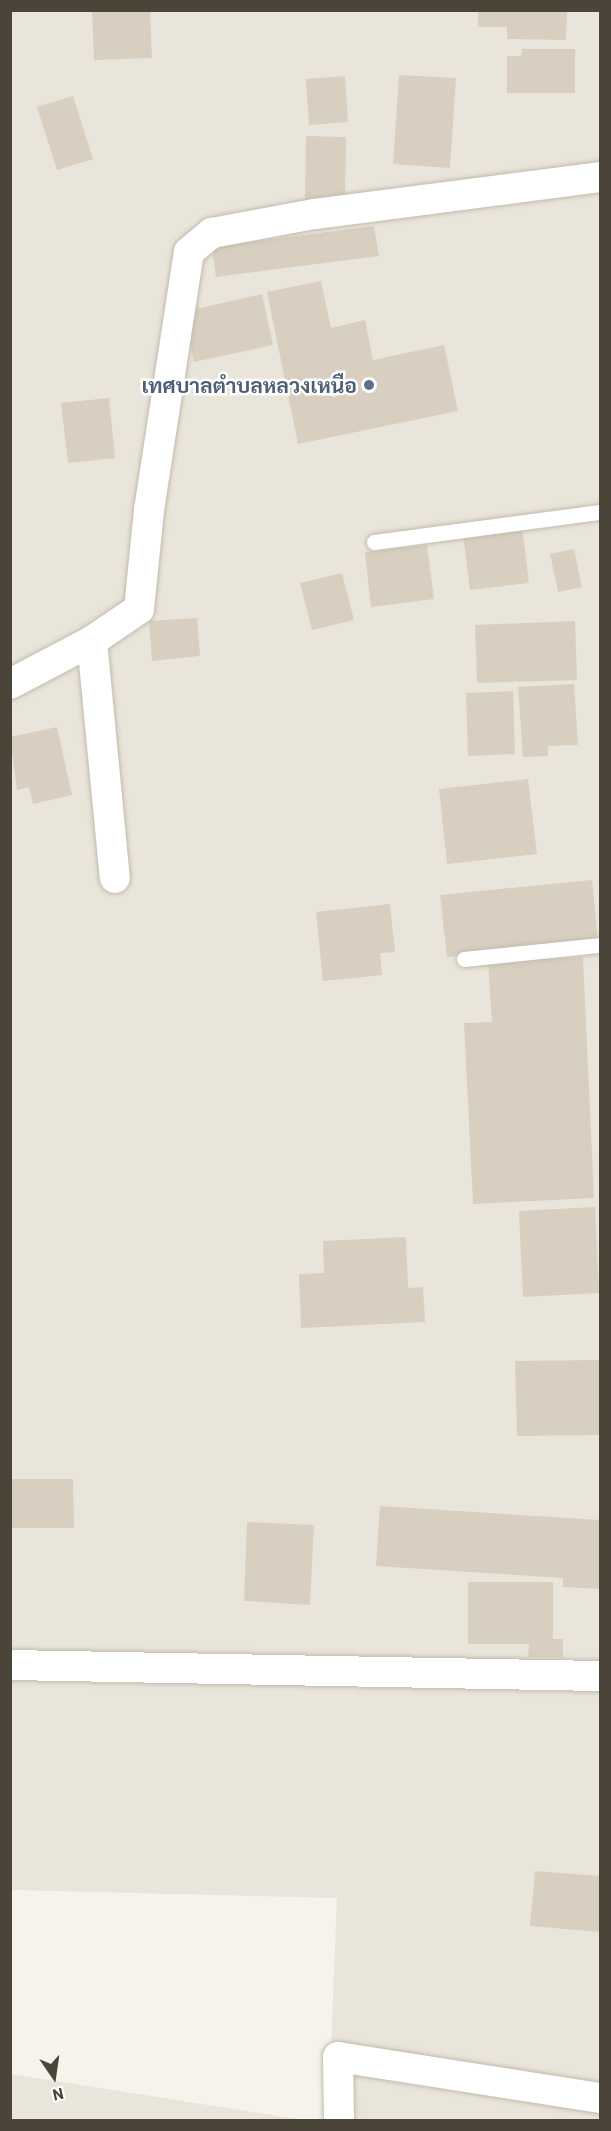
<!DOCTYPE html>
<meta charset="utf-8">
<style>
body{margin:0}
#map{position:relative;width:611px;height:2131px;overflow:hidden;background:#f6f3ec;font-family:Barlow,Sarabun,sans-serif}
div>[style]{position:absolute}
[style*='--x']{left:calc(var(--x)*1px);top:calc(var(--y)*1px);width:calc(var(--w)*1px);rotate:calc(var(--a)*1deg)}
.residential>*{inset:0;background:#eae5da}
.building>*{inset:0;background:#d8cfc1}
.roads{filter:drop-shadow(0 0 2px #c2bbae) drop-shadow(0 0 2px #c2bbae)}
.service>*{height:15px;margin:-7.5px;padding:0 7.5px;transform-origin:7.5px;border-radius:7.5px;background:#fff}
.minor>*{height:30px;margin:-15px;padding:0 15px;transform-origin:15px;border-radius:15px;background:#fff}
.dots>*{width:16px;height:16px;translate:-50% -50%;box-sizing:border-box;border:3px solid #fff;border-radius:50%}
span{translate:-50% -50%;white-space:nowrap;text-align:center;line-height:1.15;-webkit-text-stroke:5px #fff;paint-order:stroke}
.service-label{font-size:21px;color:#4e5e75;font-weight:700}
.right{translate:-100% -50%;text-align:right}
.frame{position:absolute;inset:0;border:12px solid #4b4439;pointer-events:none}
.north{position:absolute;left:24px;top:2047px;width:60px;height:60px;-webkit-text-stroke:4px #fff;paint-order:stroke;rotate:167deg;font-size:16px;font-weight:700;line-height:24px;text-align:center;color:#4b4439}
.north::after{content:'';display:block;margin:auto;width:21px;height:27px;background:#4b4439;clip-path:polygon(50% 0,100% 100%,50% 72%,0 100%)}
</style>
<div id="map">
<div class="residential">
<div style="clip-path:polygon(11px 11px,600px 11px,600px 2120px,328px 2120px,337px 1898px,11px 1890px)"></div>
<div style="clip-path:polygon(11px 2074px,303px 2120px,11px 2120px)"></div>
</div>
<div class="building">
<div style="clip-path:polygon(92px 10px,150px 10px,152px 58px,94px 60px)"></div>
<div style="clip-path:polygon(478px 10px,567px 10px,566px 40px,507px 39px,507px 27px,478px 27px)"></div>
<div style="clip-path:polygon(522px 49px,575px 49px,575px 93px,507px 93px,507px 56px,521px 56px)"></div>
<div style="clip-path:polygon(399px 75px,456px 78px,450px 168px,393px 164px)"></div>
<div style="clip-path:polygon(345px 76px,348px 122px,309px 125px,306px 79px)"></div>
<div style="clip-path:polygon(73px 96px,93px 159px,57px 170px,37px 107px)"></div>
<div style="clip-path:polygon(306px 136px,346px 137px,345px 202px,305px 201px)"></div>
<div style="clip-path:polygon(374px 226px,379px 256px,216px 277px,212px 247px)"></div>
<div style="clip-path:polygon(321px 281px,331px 328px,365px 320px,373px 360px,444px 345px,458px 411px,298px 444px,267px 292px)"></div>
<div style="clip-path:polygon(262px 294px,273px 345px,194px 362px,183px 312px)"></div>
<div style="clip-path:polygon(109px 398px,115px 458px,68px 463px,61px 403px)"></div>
<div style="clip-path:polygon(522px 527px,529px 583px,470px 590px,463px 534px)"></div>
<div style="clip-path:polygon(427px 545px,434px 599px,371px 607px,365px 552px)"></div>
<div style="clip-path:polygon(574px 549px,582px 587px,558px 592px,550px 554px)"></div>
<div style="clip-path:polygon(342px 573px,354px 620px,312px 630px,300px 583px)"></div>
<div style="clip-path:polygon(197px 618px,200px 656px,152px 661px,149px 621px)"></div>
<div style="clip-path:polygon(575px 621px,577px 680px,477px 683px,475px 625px)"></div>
<div style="clip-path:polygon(574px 684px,578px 745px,548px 746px,548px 756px,523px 757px,518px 687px)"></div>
<div style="clip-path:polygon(513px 691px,515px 754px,468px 756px,466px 693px)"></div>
<div style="clip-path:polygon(57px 727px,72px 795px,33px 804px,29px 787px,17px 790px,10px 737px)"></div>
<div style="clip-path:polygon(528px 779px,537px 854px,447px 864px,439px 789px)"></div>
<div style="clip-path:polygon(592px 880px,598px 942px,447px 957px,440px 895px)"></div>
<div style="clip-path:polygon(390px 904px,395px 952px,380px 953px,382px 975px,323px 981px,316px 912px)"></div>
<div style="clip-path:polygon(583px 957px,594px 1198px,473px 1204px,464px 1023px,492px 1022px,488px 962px)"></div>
<div style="clip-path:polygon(595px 1207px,599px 1293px,523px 1297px,519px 1211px)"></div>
<div style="clip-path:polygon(406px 1237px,408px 1288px,423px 1287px,425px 1322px,301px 1328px,299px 1274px,324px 1273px,323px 1241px)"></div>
<div style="clip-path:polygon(600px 1360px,600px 1435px,517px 1436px,515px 1361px)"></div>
<div style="clip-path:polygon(10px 1479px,73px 1479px,74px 1528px,10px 1528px)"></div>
<div style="clip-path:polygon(380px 1506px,600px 1520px,600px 1589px,563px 1587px,563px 1578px,376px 1566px)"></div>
<div style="clip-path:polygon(247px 1522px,314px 1525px,310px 1605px,244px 1601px)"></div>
<div style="clip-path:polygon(468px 1582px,553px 1582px,553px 1639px,563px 1639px,563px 1657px,528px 1657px,529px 1644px,468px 1644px)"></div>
<div style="clip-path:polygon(535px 1871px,600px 1876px,600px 1932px,530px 1926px)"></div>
</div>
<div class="roads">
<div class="service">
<div style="--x:374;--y:542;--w:228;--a:-7.6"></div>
<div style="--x:464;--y:959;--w:137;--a:-5.9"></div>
</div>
<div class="minor">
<div style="--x:92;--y:641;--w:238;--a:84.5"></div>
<div style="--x:10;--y:684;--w:93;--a:-27.7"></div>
<div style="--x:92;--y:641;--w:57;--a:-34.2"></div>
<div style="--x:139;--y:609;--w:100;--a:-84.2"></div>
<div style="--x:149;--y:510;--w:261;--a:-81.2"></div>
<div style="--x:189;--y:252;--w:30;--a:-40"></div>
<div style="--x:212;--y:233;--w:105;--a:-10.5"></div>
<div style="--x:315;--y:214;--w:287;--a:-7.4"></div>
<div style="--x:10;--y:1665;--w:590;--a:1.07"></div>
<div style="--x:339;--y:2120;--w:63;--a:-90.9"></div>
<div style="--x:338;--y:2057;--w:265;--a:8.9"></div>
</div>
</div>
<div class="dots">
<div style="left:369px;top:385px;background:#5c6f8a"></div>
</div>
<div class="service-label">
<span class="right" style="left:357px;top:385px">เทศบาลตำบลหลวงเหนือ</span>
</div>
<div class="frame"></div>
<div class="north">N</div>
</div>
